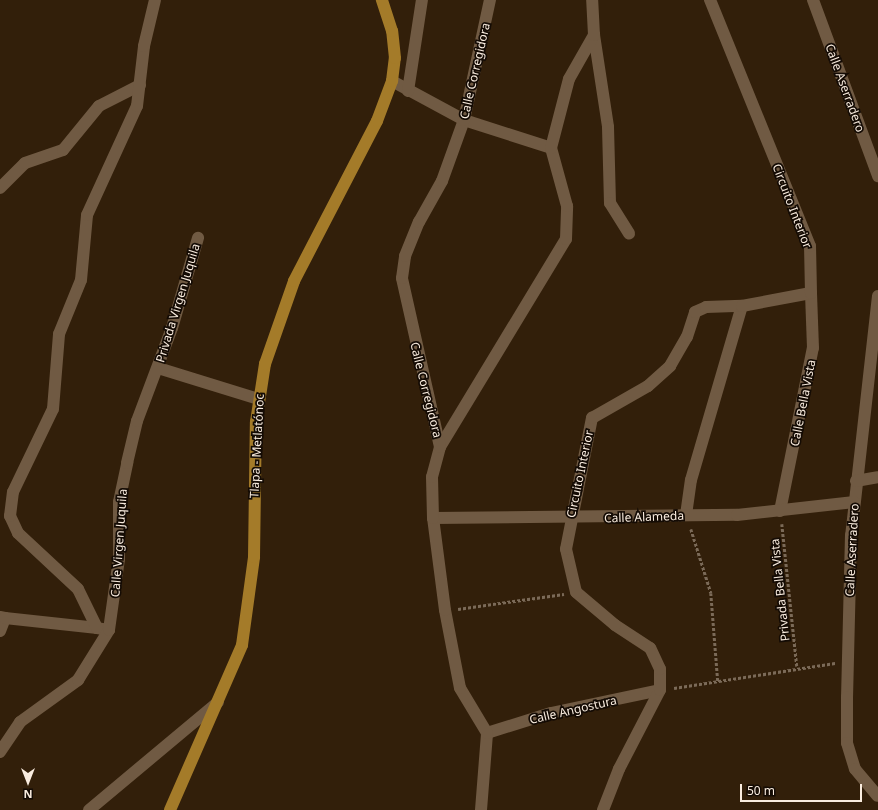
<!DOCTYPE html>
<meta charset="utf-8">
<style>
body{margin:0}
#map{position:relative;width:878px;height:810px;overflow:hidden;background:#321f0a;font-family:"Noto Sans",sans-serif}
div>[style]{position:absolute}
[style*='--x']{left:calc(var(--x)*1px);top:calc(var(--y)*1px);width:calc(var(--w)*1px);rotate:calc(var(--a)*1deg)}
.path>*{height:2.5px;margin-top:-1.25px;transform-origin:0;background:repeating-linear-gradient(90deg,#7b6a58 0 3px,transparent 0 5px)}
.minor>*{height:12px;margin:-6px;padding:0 6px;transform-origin:6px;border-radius:6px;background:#705a43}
.major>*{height:12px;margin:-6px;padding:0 6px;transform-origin:6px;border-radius:6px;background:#a47b29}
span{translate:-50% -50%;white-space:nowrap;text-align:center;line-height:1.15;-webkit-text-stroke:3.5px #140b04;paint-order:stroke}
.street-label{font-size:12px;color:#f9ecdf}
.north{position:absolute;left:8px;top:762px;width:40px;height:40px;-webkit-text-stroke:3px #140b04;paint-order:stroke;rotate:180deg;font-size:11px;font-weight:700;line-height:16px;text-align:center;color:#f9ecdf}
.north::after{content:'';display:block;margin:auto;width:14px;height:18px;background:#f9ecdf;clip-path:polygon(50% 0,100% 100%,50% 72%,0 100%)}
.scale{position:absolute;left:740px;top:784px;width:122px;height:18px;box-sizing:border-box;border:2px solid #f9ecdf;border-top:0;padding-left:5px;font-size:12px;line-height:14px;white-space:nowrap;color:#f9ecdf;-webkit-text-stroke:3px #140b04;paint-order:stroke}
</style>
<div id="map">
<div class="path">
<div style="--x:782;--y:524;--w:143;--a:84"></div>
<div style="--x:691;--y:529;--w:67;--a:72.6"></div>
<div style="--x:711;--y:593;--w:88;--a:85.5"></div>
<div style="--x:458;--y:609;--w:107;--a:-8.1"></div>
<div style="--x:674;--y:688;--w:163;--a:-8.8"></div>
</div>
<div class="minor">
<div style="--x:813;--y:0;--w:188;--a:69.7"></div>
<div style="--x:594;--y:35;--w:93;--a:81.3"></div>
<div style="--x:608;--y:127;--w:76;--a:88.5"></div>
<div style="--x:610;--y:203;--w:36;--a:58"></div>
<div style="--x:392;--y:81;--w:82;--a:28.4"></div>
<div style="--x:464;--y:120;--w:91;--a:17.8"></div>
<div style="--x:408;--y:91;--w:92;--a:-81.3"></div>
<div style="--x:0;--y:188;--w:35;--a:-45"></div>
<div style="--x:25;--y:163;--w:40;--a:-18.9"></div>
<div style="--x:63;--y:150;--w:57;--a:-50.7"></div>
<div style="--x:99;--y:106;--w:46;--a:-27.1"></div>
<div style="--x:878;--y:296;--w:241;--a:96.4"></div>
<div style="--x:851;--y:535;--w:162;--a:91.4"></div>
<div style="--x:847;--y:697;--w:46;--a:90"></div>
<div style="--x:847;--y:743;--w:27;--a:73"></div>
<div style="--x:855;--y:769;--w:35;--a:50"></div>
<div style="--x:158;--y:368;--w:105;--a:17.2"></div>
<div style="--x:440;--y:447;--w:243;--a:-58.8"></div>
<div style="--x:566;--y:239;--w:33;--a:-88"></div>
<div style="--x:567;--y:206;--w:60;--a:-105.4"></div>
<div style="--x:551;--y:148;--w:71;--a:-75.4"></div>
<div style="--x:569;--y:79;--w:51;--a:-60.4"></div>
<div style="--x:594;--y:35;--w:35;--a:-93"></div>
<div style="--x:856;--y:481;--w:22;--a:-10"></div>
<div style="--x:780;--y:511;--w:166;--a:-78.6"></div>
<div style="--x:813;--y:348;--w:55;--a:-92.1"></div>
<div style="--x:686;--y:515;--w:35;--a:-82"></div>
<div style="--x:691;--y:480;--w:181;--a:-73.7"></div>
<div style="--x:433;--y:518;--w:304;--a:-0.6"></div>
<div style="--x:737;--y:515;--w:118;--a:-6.3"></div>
<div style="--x:0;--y:617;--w:5;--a:11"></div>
<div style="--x:5;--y:618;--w:14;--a:111"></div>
<div style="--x:5;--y:618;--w:93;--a:6.2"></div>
<div style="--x:109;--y:630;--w:12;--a:-171"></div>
<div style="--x:97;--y:628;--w:43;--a:-116"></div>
<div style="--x:78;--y:589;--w:82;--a:-137"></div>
<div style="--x:18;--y:533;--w:19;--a:-115"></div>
<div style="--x:10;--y:516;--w:24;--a:-83"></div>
<div style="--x:13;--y:492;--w:92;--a:-64.3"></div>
<div style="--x:53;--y:409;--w:75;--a:-85.4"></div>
<div style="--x:59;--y:334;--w:58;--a:-67.8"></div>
<div style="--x:81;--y:280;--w:65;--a:-84.7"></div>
<div style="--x:87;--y:215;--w:120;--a:-65.4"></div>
<div style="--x:137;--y:106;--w:60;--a:-83.3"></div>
<div style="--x:144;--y:46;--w:47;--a:-76.6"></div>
<div style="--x:487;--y:733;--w:67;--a:-17.4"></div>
<div style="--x:551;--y:713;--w:111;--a:-11.9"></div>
<div style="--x:0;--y:752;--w:36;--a:-56"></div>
<div style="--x:20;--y:722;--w:72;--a:-35.9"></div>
<div style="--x:78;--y:680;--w:59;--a:-58.2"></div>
<div style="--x:109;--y:630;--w:72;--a:-82"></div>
<div style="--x:119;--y:559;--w:57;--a:-90"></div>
<div style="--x:119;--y:502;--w:40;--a:-78"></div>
<div style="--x:127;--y:463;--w:43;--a:-76.6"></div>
<div style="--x:137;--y:421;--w:99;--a:-69.4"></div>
<div style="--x:172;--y:328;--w:94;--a:-73.9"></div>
<div style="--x:89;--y:810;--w:168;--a:-39.9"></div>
<div style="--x:481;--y:810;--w:77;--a:-85.5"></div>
<div style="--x:487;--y:733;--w:52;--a:-121"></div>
<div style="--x:460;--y:688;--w:79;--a:-100.9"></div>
<div style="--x:445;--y:610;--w:93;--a:-97.4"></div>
<div style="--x:433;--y:518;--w:41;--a:-91.4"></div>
<div style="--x:432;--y:477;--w:31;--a:-75"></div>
<div style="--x:440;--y:447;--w:173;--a:-102.7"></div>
<div style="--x:402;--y:278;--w:22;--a:-82"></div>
<div style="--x:405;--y:256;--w:37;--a:-68"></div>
<div style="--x:419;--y:222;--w:47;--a:-60.7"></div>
<div style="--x:442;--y:181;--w:65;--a:-70.2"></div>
<div style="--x:464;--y:120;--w:123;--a:-77.8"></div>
<div style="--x:603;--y:810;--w:44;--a:-68.7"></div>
<div style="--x:619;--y:769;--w:89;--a:-62.6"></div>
<div style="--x:660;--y:690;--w:21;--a:-90"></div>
<div style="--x:660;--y:669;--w:23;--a:-115"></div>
<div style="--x:650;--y:648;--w:42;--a:-146.7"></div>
<div style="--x:615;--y:625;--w:51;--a:-139.8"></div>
<div style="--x:576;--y:592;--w:44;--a:-103.1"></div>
<div style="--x:566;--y:549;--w:134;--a:-78.8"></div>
<div style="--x:592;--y:418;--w:64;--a:-29.7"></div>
<div style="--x:648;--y:386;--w:30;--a:-42"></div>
<div style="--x:670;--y:366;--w:34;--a:-60"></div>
<div style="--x:687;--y:337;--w:26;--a:-72"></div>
<div style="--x:695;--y:312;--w:12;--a:-24"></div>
<div style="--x:706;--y:307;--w:36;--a:-2"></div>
<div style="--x:742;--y:306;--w:70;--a:-10.7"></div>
<div style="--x:811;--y:293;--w:47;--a:-91.2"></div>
<div style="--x:810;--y:246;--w:266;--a:-112.1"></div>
</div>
<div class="major">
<div style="--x:170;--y:810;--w:180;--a:-66.4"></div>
<div style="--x:242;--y:645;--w:89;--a:-82.2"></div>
<div style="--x:254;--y:557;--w:135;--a:-89.2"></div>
<div style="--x:256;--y:422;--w:59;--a:-81.2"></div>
<div style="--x:265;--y:364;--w:88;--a:-70.7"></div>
<div style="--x:294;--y:281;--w:180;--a:-62.6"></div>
<div style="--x:377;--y:121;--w:43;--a:-69.4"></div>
<div style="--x:392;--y:81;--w:23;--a:-83"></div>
<div style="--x:395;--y:58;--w:27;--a:-96"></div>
<div style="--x:392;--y:31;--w:33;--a:-108"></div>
</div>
<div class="street-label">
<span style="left:475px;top:71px;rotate:-77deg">Calle Corregidora</span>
<span style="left:845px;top:88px;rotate:70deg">Calle Aserradero</span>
<span style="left:792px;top:206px;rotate:69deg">Circuito Interior</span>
<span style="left:178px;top:303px;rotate:-73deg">Privada Virgen Juquila</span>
<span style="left:426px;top:390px;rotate:76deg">Calle Corregidora</span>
<span style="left:803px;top:403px;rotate:-79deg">Calle Bella Vista</span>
<span style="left:257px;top:446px;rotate:-87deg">Tlapa - Metlatónoc</span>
<span style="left:580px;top:474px;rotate:-78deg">Circuito Interior</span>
<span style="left:644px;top:517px;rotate:-2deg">Calle Alameda</span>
<span style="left:119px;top:543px;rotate:-86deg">Calle Virgen Juquila</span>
<span style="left:852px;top:550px;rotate:-87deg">Calle Aserradero</span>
<span style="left:780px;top:590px;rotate:-96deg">Privada Bella Vista</span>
<span style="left:573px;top:710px;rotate:-13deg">Calle Angostura</span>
</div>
<div class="north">N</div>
<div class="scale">50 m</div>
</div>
